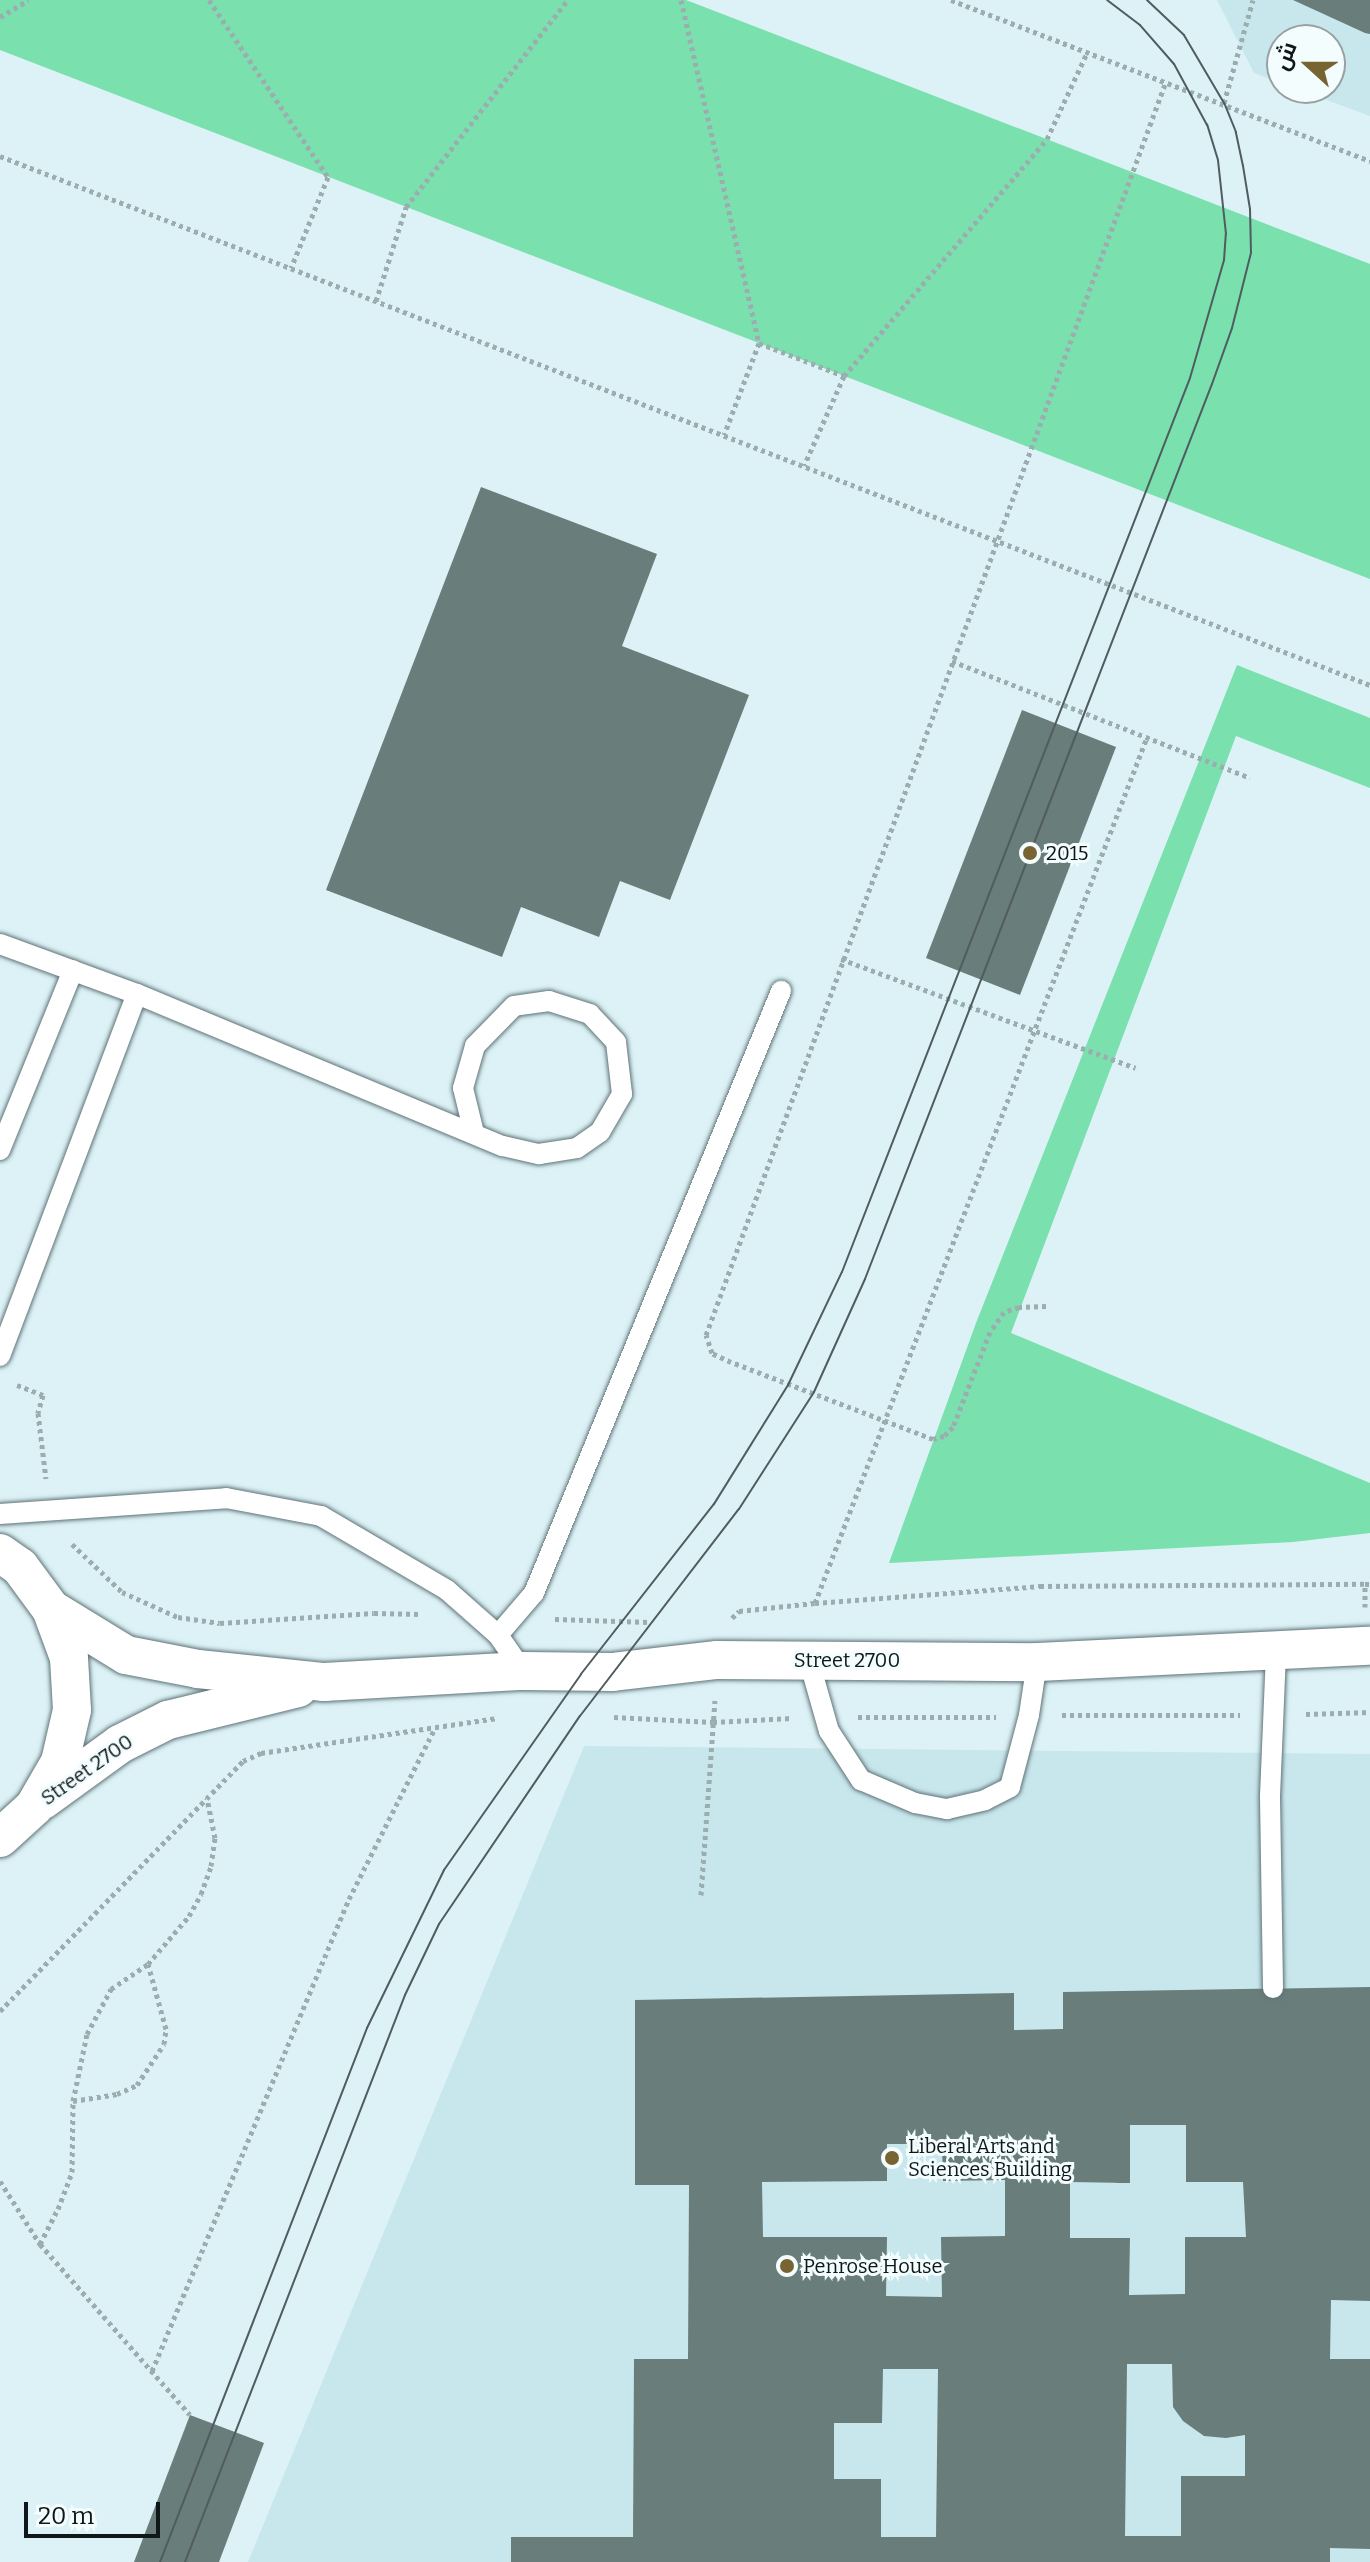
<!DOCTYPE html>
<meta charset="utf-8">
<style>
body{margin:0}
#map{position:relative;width:1370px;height:2562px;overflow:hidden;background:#dcf2f6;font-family:Bitter,Cairo,serif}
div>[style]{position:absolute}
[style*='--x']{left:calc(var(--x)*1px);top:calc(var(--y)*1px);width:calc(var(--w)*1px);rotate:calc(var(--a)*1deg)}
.built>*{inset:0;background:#c8e7ed}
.green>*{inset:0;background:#79e0ae}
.building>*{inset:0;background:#697d7a}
.path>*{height:5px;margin-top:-2.5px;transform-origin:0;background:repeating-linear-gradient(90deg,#9cadb0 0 4px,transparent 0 8px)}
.roads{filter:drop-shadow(0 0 2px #5f7377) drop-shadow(0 0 2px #5f7377)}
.lane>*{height:20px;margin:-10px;padding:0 10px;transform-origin:10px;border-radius:10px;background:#fff}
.street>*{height:38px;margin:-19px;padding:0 19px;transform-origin:19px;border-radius:19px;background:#fff}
.tram>*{height:2px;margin:-1px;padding:0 1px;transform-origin:1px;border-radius:1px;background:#505c5e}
.dots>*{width:22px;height:22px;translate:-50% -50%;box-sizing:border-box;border:4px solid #f4fdfe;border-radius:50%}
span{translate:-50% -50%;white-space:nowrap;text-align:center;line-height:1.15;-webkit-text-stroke:6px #f4fdfe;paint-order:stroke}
.poi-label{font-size:20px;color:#0f1718}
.left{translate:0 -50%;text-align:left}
.street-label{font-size:20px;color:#0f1718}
.north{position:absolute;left:1266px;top:24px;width:80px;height:80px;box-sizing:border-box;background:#f4fdfe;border:2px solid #98a1a2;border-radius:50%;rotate:291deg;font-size:22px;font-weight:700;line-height:32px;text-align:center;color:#0f1718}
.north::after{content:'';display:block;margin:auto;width:28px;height:36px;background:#776432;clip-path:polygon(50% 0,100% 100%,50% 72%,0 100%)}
.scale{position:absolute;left:24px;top:2502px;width:136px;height:36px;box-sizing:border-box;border:4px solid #0f1718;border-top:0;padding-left:10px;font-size:24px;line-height:28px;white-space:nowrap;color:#0f1718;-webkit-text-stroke:6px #f4fdfe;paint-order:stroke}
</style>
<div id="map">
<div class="built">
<div style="clip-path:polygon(1217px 0,1370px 0,1370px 116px,1294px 88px,1330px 88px,1330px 40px,1282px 40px,1282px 84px,1254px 73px)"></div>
<div style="clip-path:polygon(584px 1746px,1370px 1754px,1370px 2562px,248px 2562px)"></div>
</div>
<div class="green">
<div style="clip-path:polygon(0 0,686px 0,1370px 264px,1370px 579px,0 50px)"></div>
<div style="clip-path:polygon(1237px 665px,1370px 718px,1370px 788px,1236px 736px,1011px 1333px,1370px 1483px,1370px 1533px,1293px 1542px,889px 1563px,976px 1323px)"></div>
</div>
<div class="building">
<div style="clip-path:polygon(1293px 0,1370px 0,1370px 34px,1365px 33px)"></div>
<div style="clip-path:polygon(481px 487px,657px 554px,622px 646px,749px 695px,670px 900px,620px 881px,599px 937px,521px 907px,502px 957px,326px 890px)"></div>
<div style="clip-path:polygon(1022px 710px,1116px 747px,1020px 995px,926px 958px)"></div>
<div style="clip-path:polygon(evenodd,1370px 1987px,1370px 2301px,1331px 2300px,1330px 2359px,1370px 2359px,1370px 2549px,1330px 2548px,1330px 2562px,511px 2562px,511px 2537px,633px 2537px,634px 2359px,688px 2359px,689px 2185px,635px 2185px,635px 2000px,1014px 1993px,1014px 2030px,1063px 2029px,1063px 1992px,1370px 1987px,1130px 2125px,1186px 2125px,1186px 2182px,1243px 2182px,1246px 2237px,1185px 2237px,1185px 2294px,1129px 2295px,1130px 2238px,1070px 2238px,1070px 2182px,1130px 2183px,1130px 2125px,1370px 1987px,887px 2144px,942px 2144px,943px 2181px,1005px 2180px,1005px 2236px,941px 2237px,942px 2297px,886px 2296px,887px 2237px,763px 2237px,762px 2182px,887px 2181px,887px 2144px,1370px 1987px,1127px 2364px,1172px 2364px,1173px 2407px,1183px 2421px,1204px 2436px,1226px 2438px,1245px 2435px,1245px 2476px,1181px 2476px,1181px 2536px,1125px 2536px,1127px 2364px,1370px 1987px,883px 2369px,938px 2369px,936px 2537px,881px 2537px,881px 2479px,834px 2479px,834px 2423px,882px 2423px,883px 2369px)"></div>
<div style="clip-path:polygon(190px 2415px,264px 2443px,219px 2562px,134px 2562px)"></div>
</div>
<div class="path">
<div style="--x:209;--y:0;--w:213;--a:56.1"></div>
<div style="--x:328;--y:177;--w:98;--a:112.1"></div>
<div style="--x:681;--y:0;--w:352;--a:77.2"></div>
<div style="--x:759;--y:343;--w:98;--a:110.8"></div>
<div style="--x:951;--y:0;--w:449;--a:21"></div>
<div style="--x:0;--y:17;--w:33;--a:-31"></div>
<div style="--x:1224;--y:103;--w:107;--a:-74.3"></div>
<div style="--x:0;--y:156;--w:1469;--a:21.11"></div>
<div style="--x:376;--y:301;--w:99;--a:-72.3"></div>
<div style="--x:406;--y:207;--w:263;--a:-52"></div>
<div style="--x:759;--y:343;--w:91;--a:21.2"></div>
<div style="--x:844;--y:376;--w:98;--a:114"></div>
<div style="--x:844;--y:376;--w:312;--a:-49.4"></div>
<div style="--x:1047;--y:139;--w:95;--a:-65.1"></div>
<div style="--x:952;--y:661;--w:320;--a:21.4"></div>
<div style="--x:841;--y:959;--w:314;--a:20.3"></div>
<div style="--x:1046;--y:1306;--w:27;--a:178"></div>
<div style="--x:1019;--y:1307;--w:16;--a:162"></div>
<div style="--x:1004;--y:1312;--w:24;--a:125"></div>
<div style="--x:990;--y:1332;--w:102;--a:111.3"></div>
<div style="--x:953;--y:1427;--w:13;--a:135"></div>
<div style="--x:944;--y:1436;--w:11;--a:165"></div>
<div style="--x:933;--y:1439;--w:216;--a:-159.1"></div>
<div style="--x:731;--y:1362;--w:21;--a:-155"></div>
<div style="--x:712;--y:1353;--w:19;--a:-108"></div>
<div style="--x:706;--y:1335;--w:1333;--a:-69.85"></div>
<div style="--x:17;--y:1385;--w:28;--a:21"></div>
<div style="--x:43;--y:1395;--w:19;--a:106"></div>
<div style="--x:38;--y:1413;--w:66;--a:83.1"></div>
<div style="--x:72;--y:1544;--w:69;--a:43.8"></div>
<div style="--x:122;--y:1592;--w:61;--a:24.1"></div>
<div style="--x:178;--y:1617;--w:42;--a:8.1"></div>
<div style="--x:220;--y:1623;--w:154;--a:-3.7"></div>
<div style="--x:374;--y:1613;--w:46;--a:1.2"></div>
<div style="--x:815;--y:1603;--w:226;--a:-4.3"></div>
<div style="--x:1040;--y:1586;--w:325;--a:-0.4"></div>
<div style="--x:1365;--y:1607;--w:23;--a:-90"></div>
<div style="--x:1365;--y:1584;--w:5;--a:0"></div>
<div style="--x:732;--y:1618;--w:10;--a:-45"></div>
<div style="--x:739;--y:1611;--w:76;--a:-6"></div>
<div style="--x:815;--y:1603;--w:927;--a:-69.02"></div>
<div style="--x:555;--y:1619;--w:94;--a:1.8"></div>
<div style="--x:1306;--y:1714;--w:64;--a:-1.8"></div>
<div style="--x:1062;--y:1715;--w:178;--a:0"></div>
<div style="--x:614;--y:1717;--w:99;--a:2.9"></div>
<div style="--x:713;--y:1722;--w:79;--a:-2.9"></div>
<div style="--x:858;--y:1717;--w:138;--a:0"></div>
<div style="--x:701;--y:1895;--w:195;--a:-85.9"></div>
<div style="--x:0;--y:2011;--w:349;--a:-45.8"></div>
<div style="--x:243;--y:1761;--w:20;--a:-24"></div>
<div style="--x:261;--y:1753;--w:239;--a:-8.4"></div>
<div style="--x:73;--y:2101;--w:45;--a:-9"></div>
<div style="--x:117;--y:2094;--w:22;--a:-24"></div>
<div style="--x:137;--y:2085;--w:49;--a:-56.6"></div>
<div style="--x:164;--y:2044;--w:15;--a:-82"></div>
<div style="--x:166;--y:2029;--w:67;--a:-105.5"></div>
<div style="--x:0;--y:2181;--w:75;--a:57.6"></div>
<div style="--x:40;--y:2244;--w:227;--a:48.7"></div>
<div style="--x:40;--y:2244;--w:39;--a:-63"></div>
<div style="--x:58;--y:2209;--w:40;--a:-69"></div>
<div style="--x:72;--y:2172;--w:71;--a:-89.2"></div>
<div style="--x:73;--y:2101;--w:68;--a:-78.2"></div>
<div style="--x:87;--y:2034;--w:51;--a:-61.9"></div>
<div style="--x:111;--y:1989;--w:45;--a:-34"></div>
<div style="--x:148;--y:1964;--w:63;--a:-49.5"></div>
<div style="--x:189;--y:1916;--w:25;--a:-61"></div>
<div style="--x:201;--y:1894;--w:30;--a:-70"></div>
<div style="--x:211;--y:1866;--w:28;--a:-82"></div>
<div style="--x:215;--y:1838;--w:41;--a:-101.3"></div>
<div style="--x:152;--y:2371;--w:511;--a:-67.35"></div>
<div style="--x:349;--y:1899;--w:191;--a:-63.3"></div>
</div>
<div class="roads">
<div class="lane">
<div style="--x:0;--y:944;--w:146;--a:20.1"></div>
<div style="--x:137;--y:994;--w:396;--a:22.6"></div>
<div style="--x:503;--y:1146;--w:37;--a:13"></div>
<div style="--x:539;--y:1154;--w:38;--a:-9"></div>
<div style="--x:577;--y:1148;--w:28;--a:-35"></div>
<div style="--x:600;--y:1132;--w:44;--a:-59.9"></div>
<div style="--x:622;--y:1094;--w:52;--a:-96.6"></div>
<div style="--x:616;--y:1042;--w:38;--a:-133"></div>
<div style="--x:590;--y:1014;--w:43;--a:-162.4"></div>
<div style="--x:549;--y:1001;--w:35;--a:172"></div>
<div style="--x:514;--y:1006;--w:56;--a:134.3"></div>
<div style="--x:475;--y:1046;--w:44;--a:105.9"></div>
<div style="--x:463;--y:1088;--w:46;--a:76.3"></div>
<div style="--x:0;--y:1150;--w:194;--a:-67.9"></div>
<div style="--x:0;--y:1356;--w:387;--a:-69.3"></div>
<div style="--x:0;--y:1514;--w:227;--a:-4"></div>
<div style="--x:226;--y:1498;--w:97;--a:10.7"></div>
<div style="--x:321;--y:1516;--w:146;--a:30.4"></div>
<div style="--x:447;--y:1590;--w:68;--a:41.4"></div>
<div style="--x:498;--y:1635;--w:44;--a:55.2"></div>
<div style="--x:498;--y:1635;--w:55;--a:-49.4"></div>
<div style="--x:534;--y:1593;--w:651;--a:-67.69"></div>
<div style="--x:809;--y:1661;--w:73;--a:74.1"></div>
<div style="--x:829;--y:1731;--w:59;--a:56.9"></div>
<div style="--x:861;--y:1780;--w:59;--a:23.1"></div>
<div style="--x:915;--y:1803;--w:33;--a:11"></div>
<div style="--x:947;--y:1809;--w:39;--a:-13"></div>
<div style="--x:985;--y:1800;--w:28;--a:-27"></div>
<div style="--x:1010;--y:1787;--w:74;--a:-75.2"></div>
<div style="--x:1029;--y:1715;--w:54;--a:-81.4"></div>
<div style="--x:1273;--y:1988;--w:192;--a:-90.9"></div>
<div style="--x:1270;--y:1796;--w:145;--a:-87.6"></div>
</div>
<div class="street">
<div style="--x:0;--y:1553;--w:24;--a:35"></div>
<div style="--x:20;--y:1567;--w:52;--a:53.6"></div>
<div style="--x:51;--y:1609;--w:52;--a:69.8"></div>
<div style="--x:69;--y:1658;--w:52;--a:86.7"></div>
<div style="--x:72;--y:1710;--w:53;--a:103"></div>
<div style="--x:60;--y:1762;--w:52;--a:120"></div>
<div style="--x:34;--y:1807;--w:46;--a:137.6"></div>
<div style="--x:51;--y:1609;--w:88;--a:31.5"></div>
<div style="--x:126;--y:1655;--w:73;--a:11"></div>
<div style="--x:198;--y:1669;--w:127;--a:5.9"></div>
<div style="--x:324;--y:1682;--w:199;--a:-3.2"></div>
<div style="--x:523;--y:1671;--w:90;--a:0.6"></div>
<div style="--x:613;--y:1672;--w:105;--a:-6.6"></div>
<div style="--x:717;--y:1660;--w:320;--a:0.4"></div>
<div style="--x:1037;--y:1662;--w:333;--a:-2.8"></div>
<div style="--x:43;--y:1800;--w:95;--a:-36"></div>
<div style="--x:120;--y:1744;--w:54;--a:-26.6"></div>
<div style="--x:168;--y:1720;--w:134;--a:-13.8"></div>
</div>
</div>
<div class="tram">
<div style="--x:160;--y:2562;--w:573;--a:-68.81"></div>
<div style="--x:367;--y:2028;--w:176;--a:-64"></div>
<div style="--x:444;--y:1870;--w:239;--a:-55"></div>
<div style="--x:581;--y:1674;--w:216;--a:-52"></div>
<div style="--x:714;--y:1504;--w:140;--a:-58.1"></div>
<div style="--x:788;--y:1385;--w:125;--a:-64.5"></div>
<div style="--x:842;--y:1272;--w:959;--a:-68.73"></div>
<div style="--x:1190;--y:378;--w:123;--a:-73.9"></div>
<div style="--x:1224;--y:260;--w:26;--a:-86"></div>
<div style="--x:1226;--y:234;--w:74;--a:-96.2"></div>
<div style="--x:1218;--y:160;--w:37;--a:-107"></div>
<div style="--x:1207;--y:125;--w:69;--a:-118.4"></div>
<div style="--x:1174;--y:64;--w:52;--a:-131.1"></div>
<div style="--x:1140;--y:25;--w:41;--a:-142.9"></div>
<div style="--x:185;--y:2562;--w:608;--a:-68.79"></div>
<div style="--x:405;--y:1995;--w:79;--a:-64.4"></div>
<div style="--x:439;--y:1924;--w:251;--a:-55.9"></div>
<div style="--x:580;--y:1716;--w:261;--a:-52.5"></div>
<div style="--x:739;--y:1509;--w:139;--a:-57.3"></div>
<div style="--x:814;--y:1392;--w:124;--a:-65.7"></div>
<div style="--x:865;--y:1279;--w:960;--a:-68.81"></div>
<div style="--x:1212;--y:384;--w:59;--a:-70.3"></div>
<div style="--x:1232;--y:328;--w:77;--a:-75.8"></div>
<div style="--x:1251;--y:253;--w:44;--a:-91.3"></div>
<div style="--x:1250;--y:209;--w:44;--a:-99.2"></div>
<div style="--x:1243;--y:166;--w:35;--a:-102"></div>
<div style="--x:1236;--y:132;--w:31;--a:-112"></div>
<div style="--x:1224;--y:103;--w:79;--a:-120.5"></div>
<div style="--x:1184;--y:35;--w:51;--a:-136.6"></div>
</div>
<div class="dots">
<div style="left:1030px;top:853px;background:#776432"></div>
<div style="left:892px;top:2158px;background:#776432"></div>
<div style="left:787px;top:2266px;background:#776432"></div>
</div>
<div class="poi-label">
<span class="left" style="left:1046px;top:853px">2015</span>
<span class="left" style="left:908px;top:2158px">Liberal Arts and<br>Sciences Building</span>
<span class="left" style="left:803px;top:2266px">Penrose House</span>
</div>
<div class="street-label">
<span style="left:847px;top:1660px">Street 2700</span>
<span style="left:87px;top:1770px;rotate:-35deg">Street 2700</span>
</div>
<div class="north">ش</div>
<div class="scale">20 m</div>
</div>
